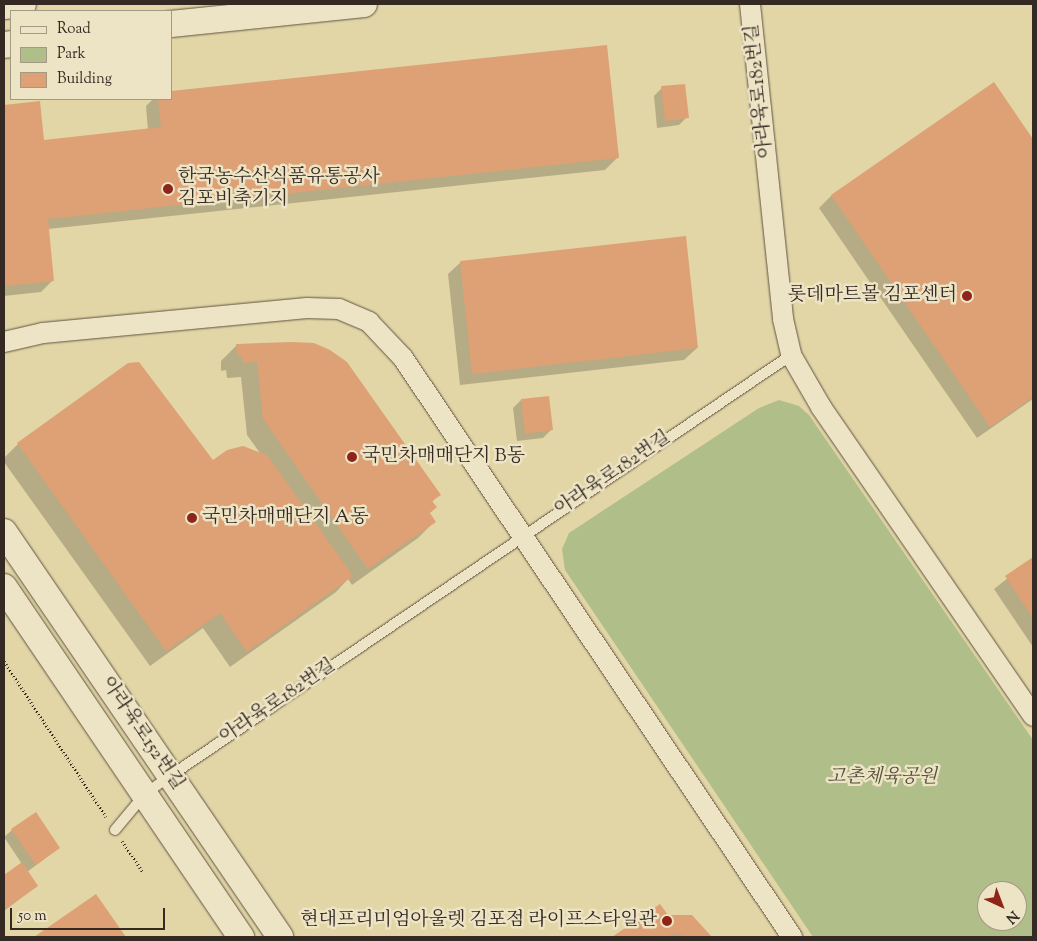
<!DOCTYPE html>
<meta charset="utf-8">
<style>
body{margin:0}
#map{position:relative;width:1037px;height:941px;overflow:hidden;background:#e3d6a6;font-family:"Sorts Mill Goudy","Noto Serif KR",serif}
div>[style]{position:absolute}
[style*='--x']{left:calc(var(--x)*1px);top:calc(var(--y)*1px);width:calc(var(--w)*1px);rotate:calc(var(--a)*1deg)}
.green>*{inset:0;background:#b0be89}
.shadow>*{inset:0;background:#0003}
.building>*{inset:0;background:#dea175}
.path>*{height:3px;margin-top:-1.5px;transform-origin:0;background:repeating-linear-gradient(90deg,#352923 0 1px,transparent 0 3.5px)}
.roads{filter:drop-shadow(0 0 1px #605444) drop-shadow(0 0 1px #605444)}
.service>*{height:10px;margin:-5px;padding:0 5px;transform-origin:5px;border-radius:5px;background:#ede4c5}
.minor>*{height:20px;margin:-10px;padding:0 10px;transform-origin:10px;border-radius:10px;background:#ede4c5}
.tertiary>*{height:26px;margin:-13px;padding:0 13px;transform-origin:13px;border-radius:13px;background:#ede4c5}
.dots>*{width:14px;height:14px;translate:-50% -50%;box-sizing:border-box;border:2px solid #ede4c5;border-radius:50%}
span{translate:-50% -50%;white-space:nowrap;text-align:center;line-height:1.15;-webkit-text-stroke:5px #ede4c5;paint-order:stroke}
.street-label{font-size:19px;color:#352923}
.poi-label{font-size:19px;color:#352923}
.left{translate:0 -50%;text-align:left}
.right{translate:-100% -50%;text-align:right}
.park-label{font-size:19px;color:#544e3c;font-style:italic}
.frame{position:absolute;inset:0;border:5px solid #352923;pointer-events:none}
.legend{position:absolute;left:10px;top:10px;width:162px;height:90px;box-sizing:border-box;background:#ede4c5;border:1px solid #a39984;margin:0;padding:6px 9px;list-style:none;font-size:15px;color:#352923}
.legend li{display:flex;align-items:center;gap:10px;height:25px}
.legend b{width:25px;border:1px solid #a39984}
.north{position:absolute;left:977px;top:881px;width:50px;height:50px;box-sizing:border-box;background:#ede4c5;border:1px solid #a39984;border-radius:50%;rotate:137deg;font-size:14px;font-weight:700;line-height:20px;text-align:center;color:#352923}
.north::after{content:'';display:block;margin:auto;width:18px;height:22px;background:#8f2418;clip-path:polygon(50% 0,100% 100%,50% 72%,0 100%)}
.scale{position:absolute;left:10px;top:908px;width:155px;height:22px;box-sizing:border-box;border:2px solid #352923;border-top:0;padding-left:6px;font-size:15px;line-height:18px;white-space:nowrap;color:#352923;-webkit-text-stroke:4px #ede4c5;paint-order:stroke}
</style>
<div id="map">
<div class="green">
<div style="clip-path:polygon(evenodd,779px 400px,799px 406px,809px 415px,1033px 740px,1033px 937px,813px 937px,565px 570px,562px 549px,569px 533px,759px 408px,779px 400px,987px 891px,1017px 891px,1017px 921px,987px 921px,987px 891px)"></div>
</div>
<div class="shadow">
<div style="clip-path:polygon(994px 83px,1033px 141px,1033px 399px,977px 438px,819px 208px,831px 196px)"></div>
<div style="clip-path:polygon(662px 88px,687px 117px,679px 125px,657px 128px,654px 96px)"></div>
<div style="clip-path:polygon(153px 99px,171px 99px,617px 158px,605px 170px,48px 229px,53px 280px,41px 292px,4px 296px,4px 106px,39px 103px,43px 141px,148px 130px,146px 106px)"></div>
<div style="clip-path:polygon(461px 262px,697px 348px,684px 360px,460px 385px,448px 274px)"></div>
<div style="clip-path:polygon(237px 345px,439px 494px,432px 502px,429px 514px,434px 522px,418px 538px,352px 585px,348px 579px,336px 592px,230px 667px,203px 628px,150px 666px,4px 462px,4px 458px,18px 444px,213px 462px,260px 453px,247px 435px,241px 377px,227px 378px,226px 370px,221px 371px,221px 361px)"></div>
<div style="clip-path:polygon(521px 400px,551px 430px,543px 438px,517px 441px,513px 408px)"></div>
<div style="clip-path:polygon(1033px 558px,1033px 647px,994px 589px)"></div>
<div style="clip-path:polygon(12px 830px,59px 848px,27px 872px,37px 886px,4px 911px,4px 876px,22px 864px,4px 837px)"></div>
<div style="clip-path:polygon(96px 896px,124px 937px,36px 937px)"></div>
<div style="clip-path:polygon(660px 905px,667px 916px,692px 917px,711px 937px,614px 937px)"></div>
</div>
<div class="building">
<div style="clip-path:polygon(607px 45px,619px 158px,48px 219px,54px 281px,4px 286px,4px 105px,40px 101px,44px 140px,161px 127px,158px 99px,171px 99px,171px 91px)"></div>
<div style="clip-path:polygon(994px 82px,1033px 139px,1033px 397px,990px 427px,831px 195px)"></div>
<div style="clip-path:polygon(685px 84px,689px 118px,665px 121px,661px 86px)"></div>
<div style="clip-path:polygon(686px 236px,698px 348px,472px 374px,460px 261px)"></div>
<div style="clip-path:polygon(292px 342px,314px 343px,330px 350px,347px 362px,441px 495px,432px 501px,437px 507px,430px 513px,436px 522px,368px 569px,263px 419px,257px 362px,243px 363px,242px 355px,237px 355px,236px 344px)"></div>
<div style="clip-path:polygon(139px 362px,213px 460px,227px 450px,243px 446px,267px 455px,353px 576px,247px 652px,220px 613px,166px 651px,17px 443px,128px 363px)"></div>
<div style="clip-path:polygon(549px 396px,553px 430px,525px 434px,521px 399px)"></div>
<div style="clip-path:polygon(1033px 557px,1033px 618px,1005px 576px)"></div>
<div style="clip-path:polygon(36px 812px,60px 848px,36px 865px,11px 829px)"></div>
<div style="clip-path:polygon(22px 862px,38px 886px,4px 910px,4px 875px)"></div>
<div style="clip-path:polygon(96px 894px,126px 937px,34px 937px)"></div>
<div style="clip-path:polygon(660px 904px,668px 915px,692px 915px,712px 937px,687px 937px,676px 933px,666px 937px,612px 937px)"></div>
</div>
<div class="path">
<div style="--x:4;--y:661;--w:186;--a:56.8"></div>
<div style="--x:122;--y:841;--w:37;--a:56"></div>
</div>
<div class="roads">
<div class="service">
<div style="--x:115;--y:830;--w:47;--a:-50.2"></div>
<div style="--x:145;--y:794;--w:31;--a:-36"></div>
<div style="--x:170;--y:776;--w:750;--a:-34.13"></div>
</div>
<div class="minor">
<div style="--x:750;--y:4;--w:317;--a:84"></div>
<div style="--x:783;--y:319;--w:37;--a:77"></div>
<div style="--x:791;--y:355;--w:60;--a:60"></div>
<div style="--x:821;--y:407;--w:375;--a:55.5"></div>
<div style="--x:4;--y:342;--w:40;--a:-13"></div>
<div style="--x:43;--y:333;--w:265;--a:-5.4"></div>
<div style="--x:307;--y:308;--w:32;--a:2"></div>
<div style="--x:339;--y:309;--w:33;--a:23"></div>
<div style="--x:369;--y:322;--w:50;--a:46.6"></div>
<div style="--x:403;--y:358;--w:698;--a:56.1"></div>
</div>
<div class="tertiary">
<div style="--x:4;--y:6;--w:19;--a:-6"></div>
<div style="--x:171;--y:24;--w:194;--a:-5.9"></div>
<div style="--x:4;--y:45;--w:7;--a:-8"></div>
<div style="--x:4;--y:532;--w:490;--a:55.7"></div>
<div style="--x:4;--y:587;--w:423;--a:55.9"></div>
</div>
</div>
<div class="dots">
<div style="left:168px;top:189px;background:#8f2418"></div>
<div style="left:967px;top:296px;background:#8f2418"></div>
<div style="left:352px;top:457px;background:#8f2418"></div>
<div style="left:192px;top:518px;background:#8f2418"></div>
<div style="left:667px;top:921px;background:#8f2418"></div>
</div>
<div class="street-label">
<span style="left:760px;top:91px;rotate:-96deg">아라육로182번길</span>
<span style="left:613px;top:474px;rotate:-34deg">아라육로182번길</span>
<span style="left:278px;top:702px;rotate:-34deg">아라육로182번길</span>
<span style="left:142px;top:734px;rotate:56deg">아라육로152번길</span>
</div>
<div class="poi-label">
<span class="left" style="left:178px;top:189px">한국농수산식품유통공사<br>김포비축기지</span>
<span class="right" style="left:957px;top:296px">롯데마트몰 김포센터</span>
<span class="left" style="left:362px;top:457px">국민차매매단지 B동</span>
<span class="left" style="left:202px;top:518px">국민차매매단지 A동</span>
<span class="right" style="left:657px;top:921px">현대프리미엄아울렛 김포점 라이프스타일관</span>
</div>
<div class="park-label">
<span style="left:882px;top:778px">고촌체육공원</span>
</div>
<div class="frame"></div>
<ul class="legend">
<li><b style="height:6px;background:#ede4c5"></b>Road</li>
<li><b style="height:14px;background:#b0be89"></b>Park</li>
<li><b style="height:14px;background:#dea175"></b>Building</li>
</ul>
<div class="north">N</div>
<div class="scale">50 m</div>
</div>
